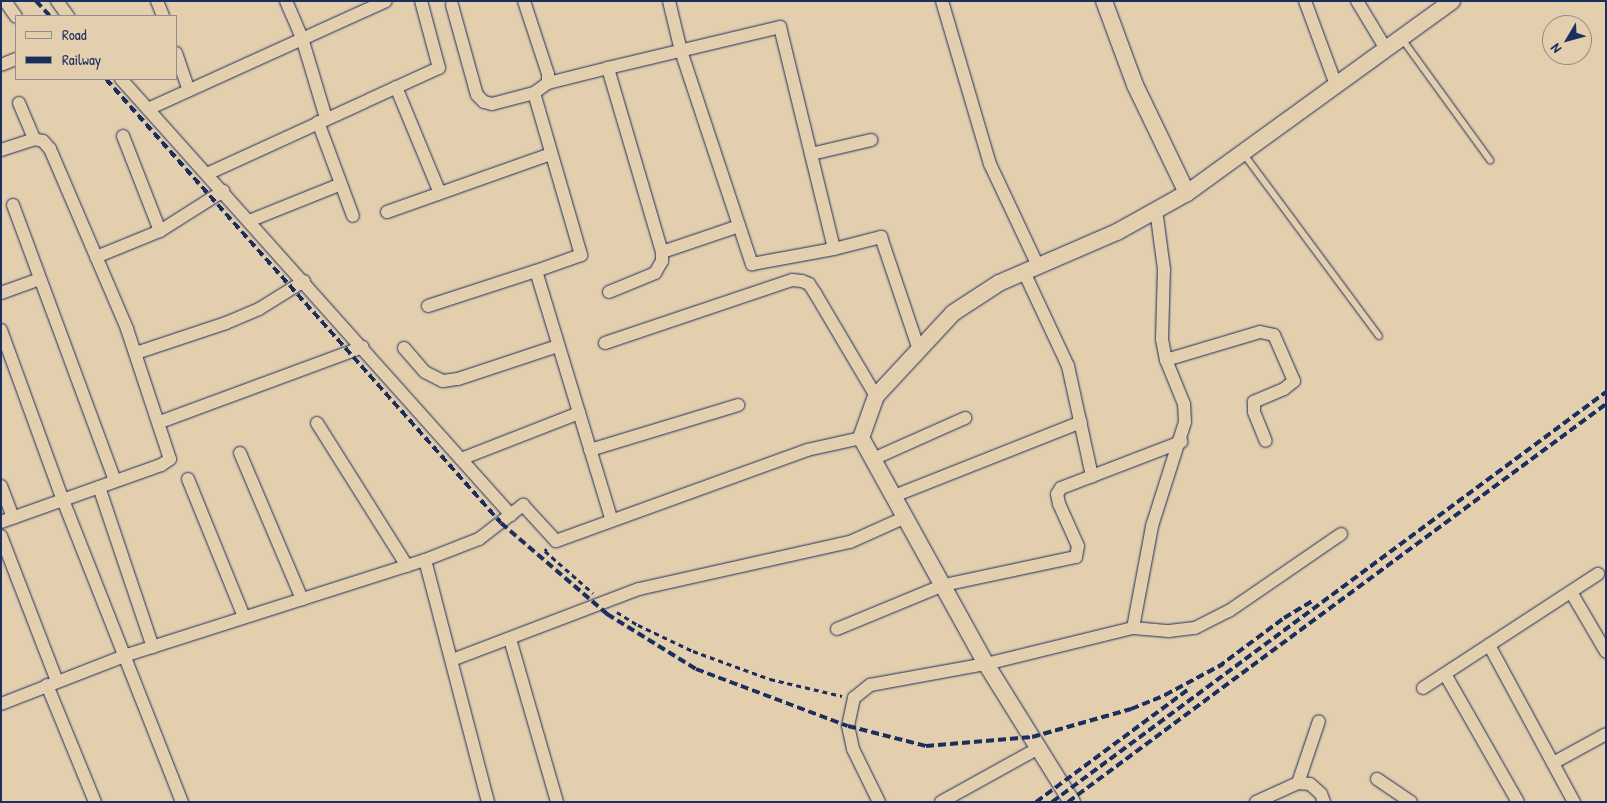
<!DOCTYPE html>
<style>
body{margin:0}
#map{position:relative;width:1607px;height:803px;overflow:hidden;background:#e3cead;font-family:"Patrick Hand",sans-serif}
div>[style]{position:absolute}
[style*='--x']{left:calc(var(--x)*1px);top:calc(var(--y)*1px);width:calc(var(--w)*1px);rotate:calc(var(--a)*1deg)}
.path>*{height:2.5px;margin-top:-1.25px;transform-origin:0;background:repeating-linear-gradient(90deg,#1b2f5e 0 5px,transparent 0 9px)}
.roads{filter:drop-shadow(0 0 1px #1b2f5e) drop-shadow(0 0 1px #1b2f5e)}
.service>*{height:6px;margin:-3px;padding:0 3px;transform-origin:3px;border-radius:3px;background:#e3cead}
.minor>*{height:12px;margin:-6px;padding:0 6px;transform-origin:6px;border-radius:6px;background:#e3cead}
.tertiary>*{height:16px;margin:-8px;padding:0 8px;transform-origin:8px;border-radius:8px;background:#e3cead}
.rail>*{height:4px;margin-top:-2px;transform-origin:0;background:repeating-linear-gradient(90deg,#1b2f5e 0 8px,transparent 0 12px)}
span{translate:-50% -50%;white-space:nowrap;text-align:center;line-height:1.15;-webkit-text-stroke:5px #e3cead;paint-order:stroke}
.frame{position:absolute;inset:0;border:2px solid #1b2f5e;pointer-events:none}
.legend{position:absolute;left:15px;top:15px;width:162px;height:65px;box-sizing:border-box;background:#e3cead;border:1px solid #938e8d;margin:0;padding:6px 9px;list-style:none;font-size:15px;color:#1b2f5e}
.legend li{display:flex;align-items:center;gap:10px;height:25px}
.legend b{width:25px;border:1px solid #938e8d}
.north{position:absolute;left:1542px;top:15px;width:50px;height:50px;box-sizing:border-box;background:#e3cead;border:1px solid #938e8d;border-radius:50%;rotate:233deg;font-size:14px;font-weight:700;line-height:20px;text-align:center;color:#1b2f5e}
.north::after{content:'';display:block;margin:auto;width:18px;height:22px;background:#1b2f5e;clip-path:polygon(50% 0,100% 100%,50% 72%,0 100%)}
</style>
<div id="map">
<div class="path">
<div style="--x:547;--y:549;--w:3;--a:135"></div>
<div style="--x:545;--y:551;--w:64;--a:41.2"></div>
<div style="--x:617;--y:612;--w:25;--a:32"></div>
<div style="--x:638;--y:625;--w:61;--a:25.3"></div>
<div style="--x:693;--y:651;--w:82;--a:20"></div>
<div style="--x:770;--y:679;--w:74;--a:13.3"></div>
</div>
<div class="roads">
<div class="service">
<div style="--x:1402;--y:39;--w:150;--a:54"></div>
<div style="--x:1243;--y:153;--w:228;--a:53.4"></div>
</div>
<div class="minor">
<div style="--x:5;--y:1;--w:19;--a:55"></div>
<div style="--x:57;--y:1;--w:19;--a:54"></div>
<div style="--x:157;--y:1;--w:16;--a:68"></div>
<div style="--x:286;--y:1;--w:40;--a:66.6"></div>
<div style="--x:302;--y:38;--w:84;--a:73.3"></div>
<div style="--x:669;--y:1;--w:51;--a:76.5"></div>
<div style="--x:681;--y:51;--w:225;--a:71.6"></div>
<div style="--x:752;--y:264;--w:83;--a:-10.4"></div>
<div style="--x:942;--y:1;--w:170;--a:73.6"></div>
<div style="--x:990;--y:164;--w:113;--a:64.8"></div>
<div style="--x:1305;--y:1;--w:90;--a:69.7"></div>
<div style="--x:1357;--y:1;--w:56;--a:58.9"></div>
<div style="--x:452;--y:5;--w:93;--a:74.5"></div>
<div style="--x:477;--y:95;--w:10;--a:45"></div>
<div style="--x:484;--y:102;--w:8;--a:14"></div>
<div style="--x:492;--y:104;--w:43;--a:-14.7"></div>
<div style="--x:534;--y:93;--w:17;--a:-36"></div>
<div style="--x:548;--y:83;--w:9;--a:-90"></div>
<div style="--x:548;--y:74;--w:77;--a:-108.2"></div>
<div style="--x:176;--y:53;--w:39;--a:71"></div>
<div style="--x:1;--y:65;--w:16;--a:-22"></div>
<div style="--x:121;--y:79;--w:585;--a:48.19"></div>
<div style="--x:548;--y:83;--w:62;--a:-14"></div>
<div style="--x:396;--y:87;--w:115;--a:67.5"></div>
<div style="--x:534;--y:93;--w:169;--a:73.8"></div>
<div style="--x:581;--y:255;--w:48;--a:160.4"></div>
<div style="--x:536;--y:271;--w:261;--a:73.1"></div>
<div style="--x:19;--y:103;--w:39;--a:67"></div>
<div style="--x:148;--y:109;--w:261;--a:-24.4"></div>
<div style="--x:318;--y:122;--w:100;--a:69.6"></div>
<div style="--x:123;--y:136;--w:102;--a:68.7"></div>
<div style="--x:1;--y:150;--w:35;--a:-18"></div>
<div style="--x:34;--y:139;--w:9;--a:13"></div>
<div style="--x:43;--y:141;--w:11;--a:49"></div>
<div style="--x:50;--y:149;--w:196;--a:66.8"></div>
<div style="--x:127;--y:329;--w:137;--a:71.7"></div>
<div style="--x:170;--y:459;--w:11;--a:146"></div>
<div style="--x:161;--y:465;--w:170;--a:160.4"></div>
<div style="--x:811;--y:154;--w:62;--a:-13.1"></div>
<div style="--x:207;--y:174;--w:255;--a:-24.6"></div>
<div style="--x:439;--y:68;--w:69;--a:-105"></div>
<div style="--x:13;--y:205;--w:294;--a:69.7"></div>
<div style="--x:387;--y:212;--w:174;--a:-19.5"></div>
<div style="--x:249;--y:221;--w:99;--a:-21.9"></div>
<div style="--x:739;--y:226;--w:81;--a:161.3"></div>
<div style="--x:662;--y:252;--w:192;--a:-106.4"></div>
<div style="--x:608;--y:68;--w:177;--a:-13.4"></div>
<div style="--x:780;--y:27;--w:228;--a:76.3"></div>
<div style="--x:834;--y:249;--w:49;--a:-14.3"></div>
<div style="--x:881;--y:237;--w:119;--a:71.4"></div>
<div style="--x:96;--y:257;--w:69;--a:-22.1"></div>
<div style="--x:160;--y:231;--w:75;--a:-32.4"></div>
<div style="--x:1024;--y:272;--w:104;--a:64.9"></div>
<div style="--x:1068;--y:366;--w:113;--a:77.7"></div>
<div style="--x:609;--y:292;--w:50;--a:-22.4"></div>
<div style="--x:655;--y:273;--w:14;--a:-60"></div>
<div style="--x:662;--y:261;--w:9;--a:-90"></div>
<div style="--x:1;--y:293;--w:41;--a:-19.7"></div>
<div style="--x:428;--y:306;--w:114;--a:-18"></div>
<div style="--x:1;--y:330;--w:181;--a:70"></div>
<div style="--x:63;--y:500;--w:325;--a:68.5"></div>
<div style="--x:605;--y:343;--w:197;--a:-18.6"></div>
<div style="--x:792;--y:280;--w:10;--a:6"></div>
<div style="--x:802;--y:281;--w:8;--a:23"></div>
<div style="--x:809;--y:284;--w:11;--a:56"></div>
<div style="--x:815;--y:293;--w:120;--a:59.4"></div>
<div style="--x:404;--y:348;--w:32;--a:49"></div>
<div style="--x:425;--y:372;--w:20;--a:27"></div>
<div style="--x:443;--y:381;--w:15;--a:-8"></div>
<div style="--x:458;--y:379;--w:105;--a:-18.3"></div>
<div style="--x:136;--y:353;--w:95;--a:-18.4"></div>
<div style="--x:226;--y:323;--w:36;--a:-23"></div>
<div style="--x:259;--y:309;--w:53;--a:-31.9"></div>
<div style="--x:1166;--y:360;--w:98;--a:-16.6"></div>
<div style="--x:1260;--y:332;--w:14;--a:12"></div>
<div style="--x:1274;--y:335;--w:50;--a:66.5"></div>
<div style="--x:1294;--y:381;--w:13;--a:141"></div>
<div style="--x:1284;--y:389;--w:33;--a:157"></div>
<div style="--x:1254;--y:402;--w:10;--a:90"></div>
<div style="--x:1254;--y:412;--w:31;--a:68"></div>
<div style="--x:160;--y:422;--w:216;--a:-20.3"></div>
<div style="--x:317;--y:423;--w:169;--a:57.8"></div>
<div style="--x:590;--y:450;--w:155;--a:-16.9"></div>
<div style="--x:240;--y:453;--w:159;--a:67"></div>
<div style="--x:461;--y:459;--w:127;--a:-21.3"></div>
<div style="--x:873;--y:459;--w:101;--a:-24"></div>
<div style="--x:188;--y:479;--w:149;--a:67.9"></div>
<div style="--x:1;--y:486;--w:34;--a:69"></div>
<div style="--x:99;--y:487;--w:169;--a:71.4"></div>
<div style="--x:894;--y:496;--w:201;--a:-21.6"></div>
<div style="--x:1;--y:536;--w:155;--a:68.9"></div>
<div style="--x:425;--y:560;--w:250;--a:75.4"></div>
<div style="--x:1571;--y:592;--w:69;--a:59.7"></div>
<div style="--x:1133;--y:628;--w:104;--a:-79.4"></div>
<div style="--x:1152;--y:526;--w:109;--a:-72.4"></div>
<div style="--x:1185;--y:422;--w:18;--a:-93"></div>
<div style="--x:1184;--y:404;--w:48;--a:-112.2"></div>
<div style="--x:1166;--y:360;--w:21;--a:-101"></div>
<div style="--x:1162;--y:339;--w:70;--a:-88.4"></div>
<div style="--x:1164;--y:269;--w:60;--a:-97.7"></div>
<div style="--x:837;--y:629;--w:116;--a:-22.4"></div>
<div style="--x:944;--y:585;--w:135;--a:-12"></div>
<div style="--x:1076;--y:557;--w:11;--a:-80"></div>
<div style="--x:1078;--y:546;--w:46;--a:-114.3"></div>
<div style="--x:1059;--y:504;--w:10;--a:-101"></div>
<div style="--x:1057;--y:494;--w:7;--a:-56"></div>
<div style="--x:1061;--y:488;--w:129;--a:-21"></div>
<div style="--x:510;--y:639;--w:170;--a:73.9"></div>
<div style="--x:1489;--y:645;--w:179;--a:61.6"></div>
<div style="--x:452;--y:660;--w:200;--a:-20.8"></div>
<div style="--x:639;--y:589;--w:216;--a:-12.6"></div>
<div style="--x:850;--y:542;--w:61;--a:-24.1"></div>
<div style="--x:1445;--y:674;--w:147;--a:60.3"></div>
<div style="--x:47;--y:685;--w:126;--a:67.7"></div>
<div style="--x:1423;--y:688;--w:209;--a:-33.1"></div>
<div style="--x:1;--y:704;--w:132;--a:-21.3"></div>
<div style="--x:124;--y:656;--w:316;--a:-17.7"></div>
<div style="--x:425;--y:560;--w:58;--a:-21.3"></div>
<div style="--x:479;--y:539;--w:56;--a:-37.7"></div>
<div style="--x:523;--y:505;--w:49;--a:47.5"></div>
<div style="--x:556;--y:541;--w:267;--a:-19.9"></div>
<div style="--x:807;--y:450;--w:55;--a:-12.5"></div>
<div style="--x:1553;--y:763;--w:60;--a:-28.7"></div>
<div style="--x:1377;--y:779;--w:41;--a:34.1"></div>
<div style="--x:1298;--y:783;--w:65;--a:-71.3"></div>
<div style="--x:879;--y:802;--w:59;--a:-116.1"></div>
<div style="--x:853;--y:749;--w:24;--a:-102"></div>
<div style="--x:848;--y:726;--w:29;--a:-78"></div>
<div style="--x:854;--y:698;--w:21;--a:-39"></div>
<div style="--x:870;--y:685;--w:118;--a:-10.3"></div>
<div style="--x:986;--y:664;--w:151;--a:-13.8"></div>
<div style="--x:1133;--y:628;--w:36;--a:5"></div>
<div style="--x:1169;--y:631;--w:26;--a:-7"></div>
<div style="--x:1195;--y:628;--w:38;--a:-27"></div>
<div style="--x:1229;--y:611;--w:136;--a:-34.5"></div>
<div style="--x:941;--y:802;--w:110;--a:-28.9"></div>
<div style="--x:1256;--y:802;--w:46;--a:-24.3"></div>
<div style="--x:1298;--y:783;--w:12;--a:5"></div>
<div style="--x:1310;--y:784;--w:15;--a:42"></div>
<div style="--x:1321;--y:794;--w:9;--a:69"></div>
</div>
<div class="tertiary">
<div style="--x:1104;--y:1;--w:90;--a:69.7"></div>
<div style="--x:1135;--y:85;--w:120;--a:64.3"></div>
<div style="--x:1072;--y:802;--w:163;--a:-121.9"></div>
<div style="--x:986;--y:664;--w:258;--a:-118.9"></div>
<div style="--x:861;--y:438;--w:45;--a:-70.3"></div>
<div style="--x:876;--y:396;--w:113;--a:-47.1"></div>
<div style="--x:953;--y:313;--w:55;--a:-33.1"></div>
<div style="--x:999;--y:283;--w:129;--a:-23.4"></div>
<div style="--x:1117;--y:232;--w:80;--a:-29.1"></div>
<div style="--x:1187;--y:193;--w:327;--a:-35.9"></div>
</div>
</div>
<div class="rail">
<div style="--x:36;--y:1;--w:21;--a:47"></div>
<div style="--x:106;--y:79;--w:594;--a:48.34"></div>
<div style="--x:501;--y:523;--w:140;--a:40.6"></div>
<div style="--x:607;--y:614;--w:105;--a:31.7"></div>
<div style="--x:696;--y:669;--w:162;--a:20.6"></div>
<div style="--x:848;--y:726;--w:81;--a:14.4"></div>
<div style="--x:926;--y:746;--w:106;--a:-4.9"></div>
<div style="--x:1032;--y:737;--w:103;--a:-15.8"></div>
<div style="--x:1131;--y:709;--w:37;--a:-22"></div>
<div style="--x:1165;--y:695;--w:66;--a:-28.1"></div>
<div style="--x:1218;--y:667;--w:82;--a:-36.6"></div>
<div style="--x:1284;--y:618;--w:35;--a:-31"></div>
<div style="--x:1036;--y:802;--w:192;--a:-36.5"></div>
<div style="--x:1052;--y:802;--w:689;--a:-36.5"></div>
<div style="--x:1068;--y:802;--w:669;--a:-36.49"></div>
</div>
<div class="frame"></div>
<ul class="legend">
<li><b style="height:6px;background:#e3cead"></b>Road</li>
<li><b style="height:6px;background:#1b2f5e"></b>Railway</li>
</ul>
<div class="north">N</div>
</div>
